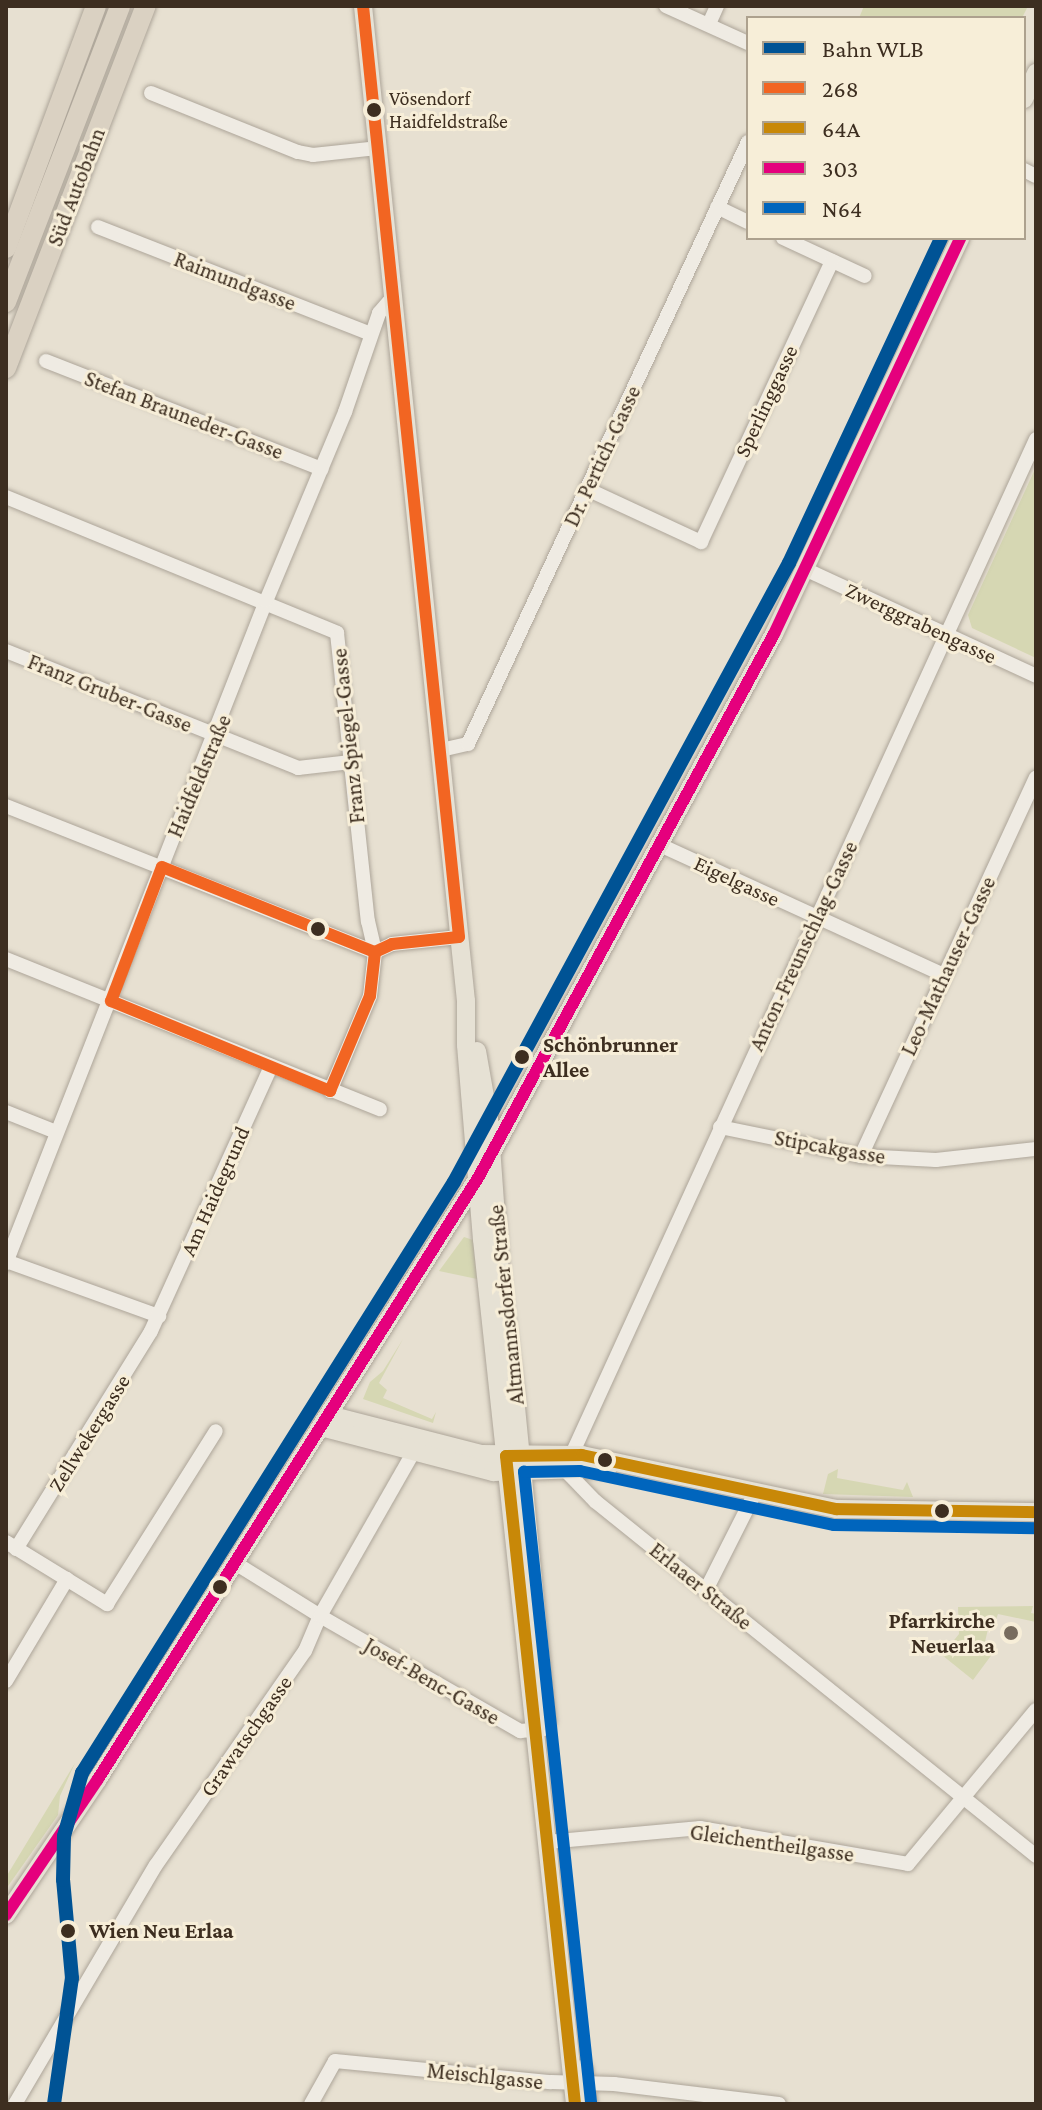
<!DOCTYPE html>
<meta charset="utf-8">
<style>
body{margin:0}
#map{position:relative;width:1042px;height:2110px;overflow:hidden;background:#e7e0d1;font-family:"Crimson Pro",serif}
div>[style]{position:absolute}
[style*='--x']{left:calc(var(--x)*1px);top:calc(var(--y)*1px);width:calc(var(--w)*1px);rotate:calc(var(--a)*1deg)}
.green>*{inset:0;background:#d6d7b3}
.roads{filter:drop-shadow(0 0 2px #ada599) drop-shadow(0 0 2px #ada599)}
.minor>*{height:14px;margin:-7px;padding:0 7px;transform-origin:7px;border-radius:7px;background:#efebe3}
.major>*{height:18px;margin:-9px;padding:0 9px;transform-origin:9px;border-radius:9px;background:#e6e1d4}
.highway>*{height:20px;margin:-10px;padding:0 10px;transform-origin:10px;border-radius:10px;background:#dad1c2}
.bus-1>*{height:12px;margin:-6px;padding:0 6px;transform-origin:6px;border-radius:6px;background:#f26522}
.bus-2>*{height:12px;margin:-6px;padding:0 6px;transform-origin:6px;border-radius:6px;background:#c88808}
.bus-3>*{height:12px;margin:-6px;padding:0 6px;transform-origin:6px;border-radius:6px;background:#e5007d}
.bus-4>*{height:12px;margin:-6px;padding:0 6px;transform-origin:6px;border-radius:6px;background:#0065bd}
.rail-1>*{height:14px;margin:-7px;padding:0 7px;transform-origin:7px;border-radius:7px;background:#005395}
.dots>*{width:22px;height:22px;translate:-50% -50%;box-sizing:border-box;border:4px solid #f7eed8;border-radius:50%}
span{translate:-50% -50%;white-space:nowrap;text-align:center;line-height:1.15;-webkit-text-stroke:6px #f7eed8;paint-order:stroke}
.bus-label{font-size:20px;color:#3d2e20}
.left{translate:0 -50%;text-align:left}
.street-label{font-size:22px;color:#3d2e20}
.stop-label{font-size:22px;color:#3d2e20;font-weight:700}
.poi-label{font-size:22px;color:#3d2e20;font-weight:700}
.right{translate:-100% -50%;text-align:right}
.frame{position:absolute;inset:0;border:8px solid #3d2e20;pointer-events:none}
.legend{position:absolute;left:746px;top:16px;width:280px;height:224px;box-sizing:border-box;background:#f7eed8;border:2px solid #ada18e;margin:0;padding:10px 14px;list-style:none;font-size:24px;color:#3d2e20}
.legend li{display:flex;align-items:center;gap:16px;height:40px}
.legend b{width:40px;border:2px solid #ada18e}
</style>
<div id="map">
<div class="green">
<div style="clip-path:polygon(864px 6px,1028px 6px,1022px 18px,859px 18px)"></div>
<div style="clip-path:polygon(943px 238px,947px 238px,793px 569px,554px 1010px,803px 543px)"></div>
<div style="clip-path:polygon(1036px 467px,1036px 658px,972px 628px,968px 615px)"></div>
<div style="clip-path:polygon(464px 1237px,473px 1240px,477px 1279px,439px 1271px)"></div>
<div style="clip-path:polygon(403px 1339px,379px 1383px,387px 1390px,383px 1398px,432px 1419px,436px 1412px,433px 1423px,363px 1399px,370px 1382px,383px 1371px)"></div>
<div style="clip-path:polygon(311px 1420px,87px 1776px,86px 1775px,173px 1634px)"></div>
<div style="clip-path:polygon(838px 1469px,837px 1478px,903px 1490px,907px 1482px,913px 1497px,823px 1494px,828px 1474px)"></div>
<div style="clip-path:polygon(1033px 1606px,1031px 1613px,1036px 1614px,1036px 1622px,998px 1614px,995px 1622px,990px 1620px,985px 1642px,982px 1641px,980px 1647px,993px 1653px,973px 1680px,942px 1655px,959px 1634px,958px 1607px)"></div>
<div style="clip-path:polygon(75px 1763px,60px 1796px,58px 1815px,6px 1889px,6px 1877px)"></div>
</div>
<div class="roads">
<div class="minor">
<div style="--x:666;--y:6;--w:90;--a:24.3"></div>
<div style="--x:709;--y:24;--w:20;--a:-66"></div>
<div style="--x:151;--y:93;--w:158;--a:21.9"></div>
<div style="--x:298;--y:152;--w:15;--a:11"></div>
<div style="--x:313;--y:155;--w:64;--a:-6.2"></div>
<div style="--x:1024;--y:170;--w:13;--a:27"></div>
<div style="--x:717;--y:207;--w:34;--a:26"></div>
<div style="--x:98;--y:227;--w:293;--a:21.4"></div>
<div style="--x:783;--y:238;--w:90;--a:24.9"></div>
<div style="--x:46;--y:361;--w:296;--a:21.4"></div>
<div style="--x:587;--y:489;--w:126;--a:24.9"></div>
<div style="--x:701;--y:542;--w:310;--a:-65"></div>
<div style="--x:6;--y:497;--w:358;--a:22.3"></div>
<div style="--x:337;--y:633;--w:290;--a:83.9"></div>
<div style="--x:368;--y:921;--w:32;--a:77"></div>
<div style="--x:375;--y:952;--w:44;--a:96.5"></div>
<div style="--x:370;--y:996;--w:103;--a:112.8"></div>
<div style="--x:807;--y:570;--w:252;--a:24.8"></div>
<div style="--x:6;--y:651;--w:315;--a:21.8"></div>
<div style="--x:298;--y:768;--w:53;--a:-6.5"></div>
<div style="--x:441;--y:750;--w:28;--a:-13"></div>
<div style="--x:468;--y:744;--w:664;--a:-65.06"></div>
<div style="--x:6;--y:806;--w:397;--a:21.6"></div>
<div style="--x:660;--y:845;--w:312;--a:24.6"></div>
<div style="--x:375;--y:952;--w:19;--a:-25"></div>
<div style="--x:392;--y:944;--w:67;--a:-6"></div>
<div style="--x:6;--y:959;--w:403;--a:21.9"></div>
<div style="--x:6;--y:1112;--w:54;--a:21.8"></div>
<div style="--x:720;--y:1127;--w:144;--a:11.6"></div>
<div style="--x:861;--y:1156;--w:75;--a:3.1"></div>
<div style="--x:936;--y:1160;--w:101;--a:-6.3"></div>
<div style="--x:861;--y:1156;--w:417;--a:-65.2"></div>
<div style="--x:6;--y:1261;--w:163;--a:19.8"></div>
<div style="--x:6;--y:1263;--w:711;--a:-68.56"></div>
<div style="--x:266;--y:601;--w:205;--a:-67.3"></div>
<div style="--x:345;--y:412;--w:105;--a:-71"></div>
<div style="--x:379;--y:313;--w:21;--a:-49"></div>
<div style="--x:572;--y:1454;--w:1116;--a:-65.43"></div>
<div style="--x:564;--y:1469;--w:45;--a:45.9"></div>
<div style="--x:595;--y:1501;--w:566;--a:38.83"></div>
<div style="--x:6;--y:1542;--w:119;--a:31.5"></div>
<div style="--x:107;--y:1604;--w:204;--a:-57.8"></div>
<div style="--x:16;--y:1549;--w:256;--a:-58.2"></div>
<div style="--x:151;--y:1331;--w:291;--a:-65.6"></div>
<div style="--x:235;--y:1563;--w:100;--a:31.9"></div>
<div style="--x:320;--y:1616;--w:231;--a:29.9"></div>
<div style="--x:520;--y:1731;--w:24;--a:-5"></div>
<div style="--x:706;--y:1590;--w:111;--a:-63.2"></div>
<div style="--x:6;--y:1681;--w:119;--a:-59.1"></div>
<div style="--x:547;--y:1842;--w:154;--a:-5.2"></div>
<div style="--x:700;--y:1828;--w:211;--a:9.8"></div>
<div style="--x:908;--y:1864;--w:200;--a:-50.3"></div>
<div style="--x:15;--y:2104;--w:277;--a:-59.5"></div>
<div style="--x:156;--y:1865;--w:261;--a:-55.2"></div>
<div style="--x:305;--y:1651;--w:38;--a:-67"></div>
<div style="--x:320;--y:1616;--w:190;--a:-60.3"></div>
<div style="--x:311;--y:2104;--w:49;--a:-60.8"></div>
<div style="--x:335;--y:2061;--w:217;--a:5.6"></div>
<div style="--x:551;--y:2082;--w:63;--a:1.8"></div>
<div style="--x:614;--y:2084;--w:166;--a:6.9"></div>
</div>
<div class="major">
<div style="--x:363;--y:6;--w:1000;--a:84.09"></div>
<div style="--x:466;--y:1001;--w:44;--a:90"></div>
<div style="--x:466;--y:1045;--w:195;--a:85.3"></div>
<div style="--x:482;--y:1239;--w:870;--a:83.86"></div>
<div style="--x:1024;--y:99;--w:29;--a:-65"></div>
<div style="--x:477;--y:1051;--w:69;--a:80"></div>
<div style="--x:489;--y:1119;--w:168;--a:85.9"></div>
<div style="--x:501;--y:1287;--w:101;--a:82.6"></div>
<div style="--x:514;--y:1387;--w:336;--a:84.4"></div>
<div style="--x:329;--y:1415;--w:157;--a:14.4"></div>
<div style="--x:481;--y:1454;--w:101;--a:0.6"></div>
<div style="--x:582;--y:1455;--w:260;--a:12"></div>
<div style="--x:836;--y:1509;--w:200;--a:0.9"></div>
<div style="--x:321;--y:1427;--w:178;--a:14.7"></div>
<div style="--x:493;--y:1472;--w:115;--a:-2"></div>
<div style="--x:6;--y:1915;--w:164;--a:-55.9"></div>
<div style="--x:98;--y:1779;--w:711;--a:-57.7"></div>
<div style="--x:478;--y:1178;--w:619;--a:-61.45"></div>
<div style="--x:774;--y:634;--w:438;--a:-64.8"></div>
<div style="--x:583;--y:2069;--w:35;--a:82"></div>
</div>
<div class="highway">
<div style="--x:6;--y:248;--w:258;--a:-69.6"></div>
<div style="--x:6;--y:302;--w:317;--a:-68.9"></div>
<div style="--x:6;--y:368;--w:388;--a:-68.9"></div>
</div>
</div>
<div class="bus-1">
<div style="--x:363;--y:6;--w:936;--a:84.11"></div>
<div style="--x:162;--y:867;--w:229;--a:21.8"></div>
<div style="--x:375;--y:952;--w:19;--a:-25"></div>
<div style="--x:392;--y:944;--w:67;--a:-6"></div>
<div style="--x:111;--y:1001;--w:237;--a:22.3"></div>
<div style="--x:111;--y:1001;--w:143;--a:-69.2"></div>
<div style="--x:330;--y:1091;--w:103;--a:-67.2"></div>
<div style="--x:370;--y:996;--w:44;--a:-83.5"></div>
</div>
<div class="bus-2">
<div style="--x:506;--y:1456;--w:652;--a:83.92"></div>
<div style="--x:506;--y:1456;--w:76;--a:-0.8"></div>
<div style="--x:582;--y:1455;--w:260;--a:12"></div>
<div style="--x:836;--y:1509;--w:200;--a:0.9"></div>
</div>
<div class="bus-3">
<div style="--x:6;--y:1915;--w:164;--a:-55.9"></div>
<div style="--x:98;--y:1779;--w:711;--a:-57.7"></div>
<div style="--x:478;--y:1178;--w:619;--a:-61.45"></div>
<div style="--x:774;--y:634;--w:438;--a:-64.8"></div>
</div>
<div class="bus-4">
<div style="--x:591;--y:2102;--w:634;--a:-96.07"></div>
<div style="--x:524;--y:1472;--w:56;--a:-1"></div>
<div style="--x:580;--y:1471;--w:260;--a:12"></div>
<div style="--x:834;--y:1525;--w:202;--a:0.9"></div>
</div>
<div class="rail-1">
<div style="--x:54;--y:2104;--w:127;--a:-81.9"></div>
<div style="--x:72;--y:1978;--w:98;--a:-95.2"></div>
<div style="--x:63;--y:1880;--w:44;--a:-88.7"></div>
<div style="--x:64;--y:1836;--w:66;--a:-74.1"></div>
<div style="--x:82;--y:1773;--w:698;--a:-57.81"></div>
<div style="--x:454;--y:1182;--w:704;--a:-61.58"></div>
<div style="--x:789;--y:563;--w:359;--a:-64.9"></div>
</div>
<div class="dots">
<div style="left:374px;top:110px;background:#3d2e20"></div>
<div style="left:318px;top:929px;background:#3d2e20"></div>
<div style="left:522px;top:1057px;background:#3d2e20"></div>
<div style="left:605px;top:1460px;background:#3d2e20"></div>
<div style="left:942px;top:1511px;background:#3d2e20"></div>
<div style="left:220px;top:1587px;background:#3d2e20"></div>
<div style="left:1011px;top:1633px;background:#786c5e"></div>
<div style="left:68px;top:1931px;background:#3d2e20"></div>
</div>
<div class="bus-label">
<span class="left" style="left:389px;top:110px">Vösendorf<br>Haidfeldstraße</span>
</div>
<div class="street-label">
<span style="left:76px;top:187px;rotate:-69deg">Süd Autobahn</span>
<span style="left:235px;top:281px;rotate:21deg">Raimundgasse</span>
<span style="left:766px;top:401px;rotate:-65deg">Sperlinggasse</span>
<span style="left:184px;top:415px;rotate:21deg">Stefan Brauneder-Gasse</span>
<span style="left:602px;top:456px;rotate:-65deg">Dr. Pertich-Gasse</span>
<span style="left:921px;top:623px;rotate:25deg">Zwerggrabengasse</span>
<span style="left:110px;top:693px;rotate:22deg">Franz Gruber-Gasse</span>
<span style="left:348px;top:736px;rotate:-96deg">Franz Spiegel-Gasse</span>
<span style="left:199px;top:776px;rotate:-67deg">Haidfeldstraße</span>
<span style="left:737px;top:881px;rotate:25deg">Eigelgasse</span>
<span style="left:803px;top:946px;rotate:-65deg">Anton-Freunschlag-Gasse</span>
<span style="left:948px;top:966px;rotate:-65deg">Leo-Mathauser-Gasse</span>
<span style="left:830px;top:1147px;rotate:10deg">Stipcakgasse</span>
<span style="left:215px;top:1191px;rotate:-66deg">Am Haidegrund</span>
<span style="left:506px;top:1305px;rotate:-96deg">Altmannsdorfer Straße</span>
<span style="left:89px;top:1433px;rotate:-58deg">Zellwekergasse</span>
<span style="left:701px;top:1586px;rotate:39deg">Erlaaer Straße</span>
<span style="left:432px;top:1681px;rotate:30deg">Josef-Benc-Gasse</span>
<span style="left:246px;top:1736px;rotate:-55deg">Grawatschgasse</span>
<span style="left:772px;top:1843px;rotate:8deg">Gleichentheilgasse</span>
<span style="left:485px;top:2076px;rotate:6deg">Meischlgasse</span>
</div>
<div class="stop-label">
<span class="left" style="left:543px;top:1057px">Schönbrunner<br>Allee</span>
<span class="left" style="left:89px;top:1931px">Wien Neu Erlaa</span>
</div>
<div class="poi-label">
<span class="right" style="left:995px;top:1633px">Pfarrkirche<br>Neuerlaa</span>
</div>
<div class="frame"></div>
<ul class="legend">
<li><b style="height:10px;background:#005395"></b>Bahn WLB</li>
<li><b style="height:10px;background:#f26522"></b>268</li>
<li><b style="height:10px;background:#c88808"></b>64A</li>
<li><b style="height:10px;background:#e5007d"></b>303</li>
<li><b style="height:10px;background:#0065bd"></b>N64</li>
</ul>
</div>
